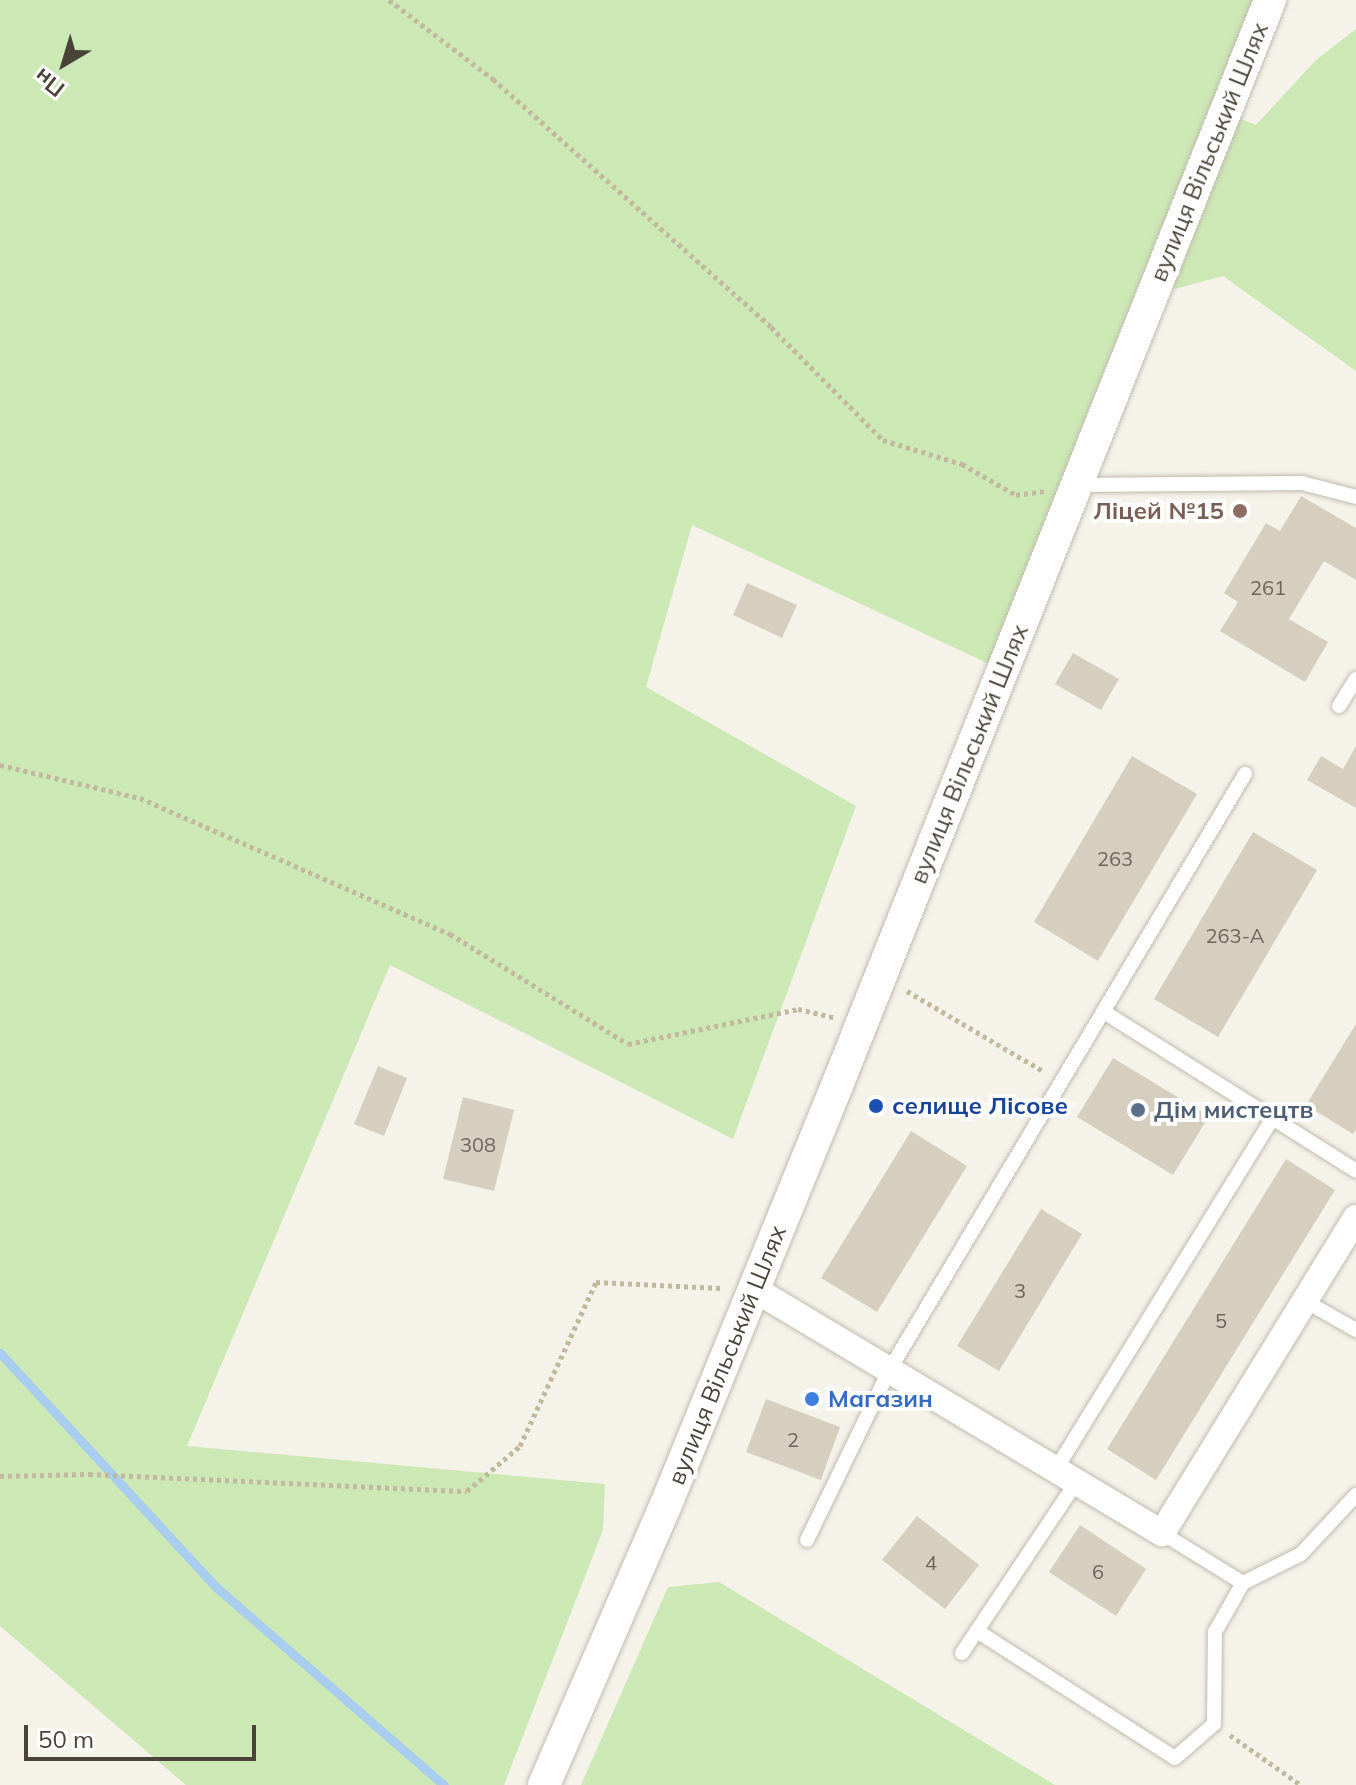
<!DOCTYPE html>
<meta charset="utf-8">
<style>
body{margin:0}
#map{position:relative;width:1356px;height:1785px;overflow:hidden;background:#f5f2ea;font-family:Mulish,sans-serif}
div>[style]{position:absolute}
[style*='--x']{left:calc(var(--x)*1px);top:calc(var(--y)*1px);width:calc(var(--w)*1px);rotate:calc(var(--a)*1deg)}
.green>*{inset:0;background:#cce8b4}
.stream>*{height:9px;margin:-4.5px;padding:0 4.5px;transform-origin:4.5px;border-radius:4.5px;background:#a8cdef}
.building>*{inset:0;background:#d6cfc0}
.path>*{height:5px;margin-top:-2.5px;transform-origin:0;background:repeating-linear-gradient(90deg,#c2b89e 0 4px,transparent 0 8px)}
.roads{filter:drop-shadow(0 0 2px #c0bbad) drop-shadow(0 0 2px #c0bbad)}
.service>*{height:14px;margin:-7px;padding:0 7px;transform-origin:7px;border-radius:7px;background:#fff}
.minor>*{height:26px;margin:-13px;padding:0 13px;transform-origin:13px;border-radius:13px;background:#fff}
.tertiary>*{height:32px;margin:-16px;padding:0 16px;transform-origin:16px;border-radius:16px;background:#fff}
.dots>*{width:22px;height:22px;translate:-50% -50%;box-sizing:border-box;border:4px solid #fff;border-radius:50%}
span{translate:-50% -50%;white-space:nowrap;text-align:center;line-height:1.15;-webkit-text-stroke:8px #fff;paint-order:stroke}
.number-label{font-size:20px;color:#6c665a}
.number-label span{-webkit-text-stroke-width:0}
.street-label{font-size:24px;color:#494338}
.education-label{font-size:24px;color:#785e54;font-weight:700}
.right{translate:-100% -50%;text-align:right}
.transit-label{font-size:24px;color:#164399;font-weight:700}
.left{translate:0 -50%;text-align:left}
.service-label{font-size:24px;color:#4e5e75;font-weight:700}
.shop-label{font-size:24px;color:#366cbe;font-weight:700}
.north{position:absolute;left:24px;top:24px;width:80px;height:80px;-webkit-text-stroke:6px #fff;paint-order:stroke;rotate:218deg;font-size:22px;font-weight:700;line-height:32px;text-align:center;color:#494338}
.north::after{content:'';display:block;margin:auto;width:28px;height:36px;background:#494338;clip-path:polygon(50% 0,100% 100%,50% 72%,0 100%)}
.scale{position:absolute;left:24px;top:1725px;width:232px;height:36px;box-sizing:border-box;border:4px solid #494338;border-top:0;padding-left:10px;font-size:24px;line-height:28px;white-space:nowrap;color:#494338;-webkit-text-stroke:6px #fff;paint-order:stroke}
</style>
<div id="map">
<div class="green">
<div style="clip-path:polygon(0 0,1270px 0,1225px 113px,1256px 125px,1316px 60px,1356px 29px,1356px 371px,1223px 276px,1152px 295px,1002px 670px,692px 525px,646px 687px,856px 806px,733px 1139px,390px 965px,187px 1446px,605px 1484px,603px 1530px,504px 1785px,186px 1785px,0 1626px)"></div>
<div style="clip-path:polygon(719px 1582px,1055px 1785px,581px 1785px,668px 1587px)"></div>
</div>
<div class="stream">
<div style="--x:0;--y:1353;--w:318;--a:47.3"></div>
<div style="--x:216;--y:1587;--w:302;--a:41"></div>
</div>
<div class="building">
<div style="clip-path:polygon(1301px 496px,1356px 528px,1356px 580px,1324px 561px,1289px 619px,1328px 642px,1305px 682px,1220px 631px,1238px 602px,1224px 593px,1266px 523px,1280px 531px)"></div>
<div style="clip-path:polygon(747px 583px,797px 605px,782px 638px,733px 615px)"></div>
<div style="clip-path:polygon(1073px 653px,1119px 679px,1101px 710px,1055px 684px)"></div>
<div style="clip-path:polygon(1356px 746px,1356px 808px,1307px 780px,1321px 756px,1343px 769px)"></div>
<div style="clip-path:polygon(1132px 756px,1197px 794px,1098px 961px,1034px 922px)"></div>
<div style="clip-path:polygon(1253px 832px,1317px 870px,1218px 1037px,1154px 999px)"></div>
<div style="clip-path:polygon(1356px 1024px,1356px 1130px,1353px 1134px,1306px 1105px)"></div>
<div style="clip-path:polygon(1113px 1058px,1209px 1116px,1173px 1175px,1077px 1117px)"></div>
<div style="clip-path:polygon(378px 1066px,407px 1078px,384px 1136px,354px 1124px)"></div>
<div style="clip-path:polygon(463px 1097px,514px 1110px,494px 1191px,443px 1179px)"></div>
<div style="clip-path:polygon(911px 1131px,967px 1166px,877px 1312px,821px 1278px)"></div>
<div style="clip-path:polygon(1286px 1159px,1335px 1190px,1156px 1480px,1107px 1449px)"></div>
<div style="clip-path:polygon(1041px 1209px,1082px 1234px,999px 1371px,957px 1346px)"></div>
<div style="clip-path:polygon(766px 1399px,840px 1427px,821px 1480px,746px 1452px)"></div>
<div style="clip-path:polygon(917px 1516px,979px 1565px,945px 1609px,882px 1560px)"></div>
<div style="clip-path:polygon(1080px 1525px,1146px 1569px,1116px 1616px,1049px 1572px)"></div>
</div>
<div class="path">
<div style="--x:389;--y:0;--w:131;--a:37.2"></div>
<div style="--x:493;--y:79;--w:373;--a:41.7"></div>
<div style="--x:771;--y:327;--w:159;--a:45.3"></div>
<div style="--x:883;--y:440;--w:83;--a:16.9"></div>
<div style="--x:962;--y:464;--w:62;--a:29.9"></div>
<div style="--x:1016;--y:495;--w:28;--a:-8"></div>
<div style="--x:0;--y:765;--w:144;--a:13.3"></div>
<div style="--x:140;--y:798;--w:339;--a:23.7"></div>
<div style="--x:450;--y:934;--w:209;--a:31.7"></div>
<div style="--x:628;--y:1044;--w:174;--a:-11.6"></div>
<div style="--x:798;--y:1009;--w:37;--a:13"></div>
<div style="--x:907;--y:991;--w:158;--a:30.5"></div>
<div style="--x:0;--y:1476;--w:89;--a:-1.3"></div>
<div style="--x:89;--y:1474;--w:378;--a:2.6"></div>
<div style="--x:467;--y:1491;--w:70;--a:-40.3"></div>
<div style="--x:520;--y:1446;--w:181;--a:-65.1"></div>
<div style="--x:596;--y:1282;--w:125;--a:2.7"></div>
<div style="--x:1230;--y:1735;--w:87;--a:35.2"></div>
</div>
<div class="roads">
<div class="service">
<div style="--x:1076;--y:485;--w:226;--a:-0.5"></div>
<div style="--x:1302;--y:483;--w:56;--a:14.5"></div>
<div style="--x:1339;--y:706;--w:32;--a:-58"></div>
<div style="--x:1104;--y:1012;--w:298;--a:32.2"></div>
<div style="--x:1305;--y:1301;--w:59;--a:29.6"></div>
<div style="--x:1056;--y:1469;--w:411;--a:-58.3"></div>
<div style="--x:1162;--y:1533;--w:95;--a:31.7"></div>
<div style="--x:1243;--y:1583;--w:65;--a:-26.6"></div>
<div style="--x:1301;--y:1554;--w:81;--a:-47"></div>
<div style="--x:807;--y:1540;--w:190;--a:-64.1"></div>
<div style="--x:890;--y:1369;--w:693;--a:-59.18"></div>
<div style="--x:977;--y:1631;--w:235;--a:32.7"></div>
<div style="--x:1175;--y:1758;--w:52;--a:-41.1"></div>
<div style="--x:1214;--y:1724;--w:92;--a:-89.4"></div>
<div style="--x:1215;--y:1632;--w:56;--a:-60.3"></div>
<div style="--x:962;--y:1653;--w:207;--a:-56.2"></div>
</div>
<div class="minor">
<div style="--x:754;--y:1289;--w:475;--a:30.9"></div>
<div style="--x:1162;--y:1533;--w:370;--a:-58.4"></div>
</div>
<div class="tertiary">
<div style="--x:544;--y:1785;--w:303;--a:-66.5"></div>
<div style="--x:665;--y:1507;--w:458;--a:-67.8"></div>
<div style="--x:838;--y:1083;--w:1166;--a:-68.25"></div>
</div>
</div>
<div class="dots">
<div style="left:1240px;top:511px;background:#8d6e63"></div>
<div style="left:876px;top:1106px;background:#1a4fb4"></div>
<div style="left:1138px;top:1110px;background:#5c6f8a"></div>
<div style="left:812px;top:1399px;background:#3f7fe0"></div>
</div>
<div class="number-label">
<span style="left:1268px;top:587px">261</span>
<span style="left:1115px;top:858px">263</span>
<span style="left:1235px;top:935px">263-А</span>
<span style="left:478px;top:1144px">308</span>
<span style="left:1020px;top:1290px">3</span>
<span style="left:1221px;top:1320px">5</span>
<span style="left:793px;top:1439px">2</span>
<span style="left:931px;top:1562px">4</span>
<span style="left:1098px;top:1571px">6</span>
</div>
<div class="street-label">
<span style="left:1209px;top:152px;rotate:-68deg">вулиця Вільський Шлях</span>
<span style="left:969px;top:754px;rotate:-68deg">вулиця Вільський Шлях</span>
<span style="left:727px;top:1355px;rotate:-68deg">вулиця Вільський Шлях</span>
</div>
<div class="education-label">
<span class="right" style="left:1224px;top:511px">Ліцей №15</span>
</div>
<div class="transit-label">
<span class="left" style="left:892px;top:1106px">селище Лісове</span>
</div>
<div class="service-label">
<span class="left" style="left:1154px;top:1110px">Дім мистецтв</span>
</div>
<div class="shop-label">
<span class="left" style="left:828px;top:1399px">Магазин</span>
</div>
<div class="north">Пн</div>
<div class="scale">50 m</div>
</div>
